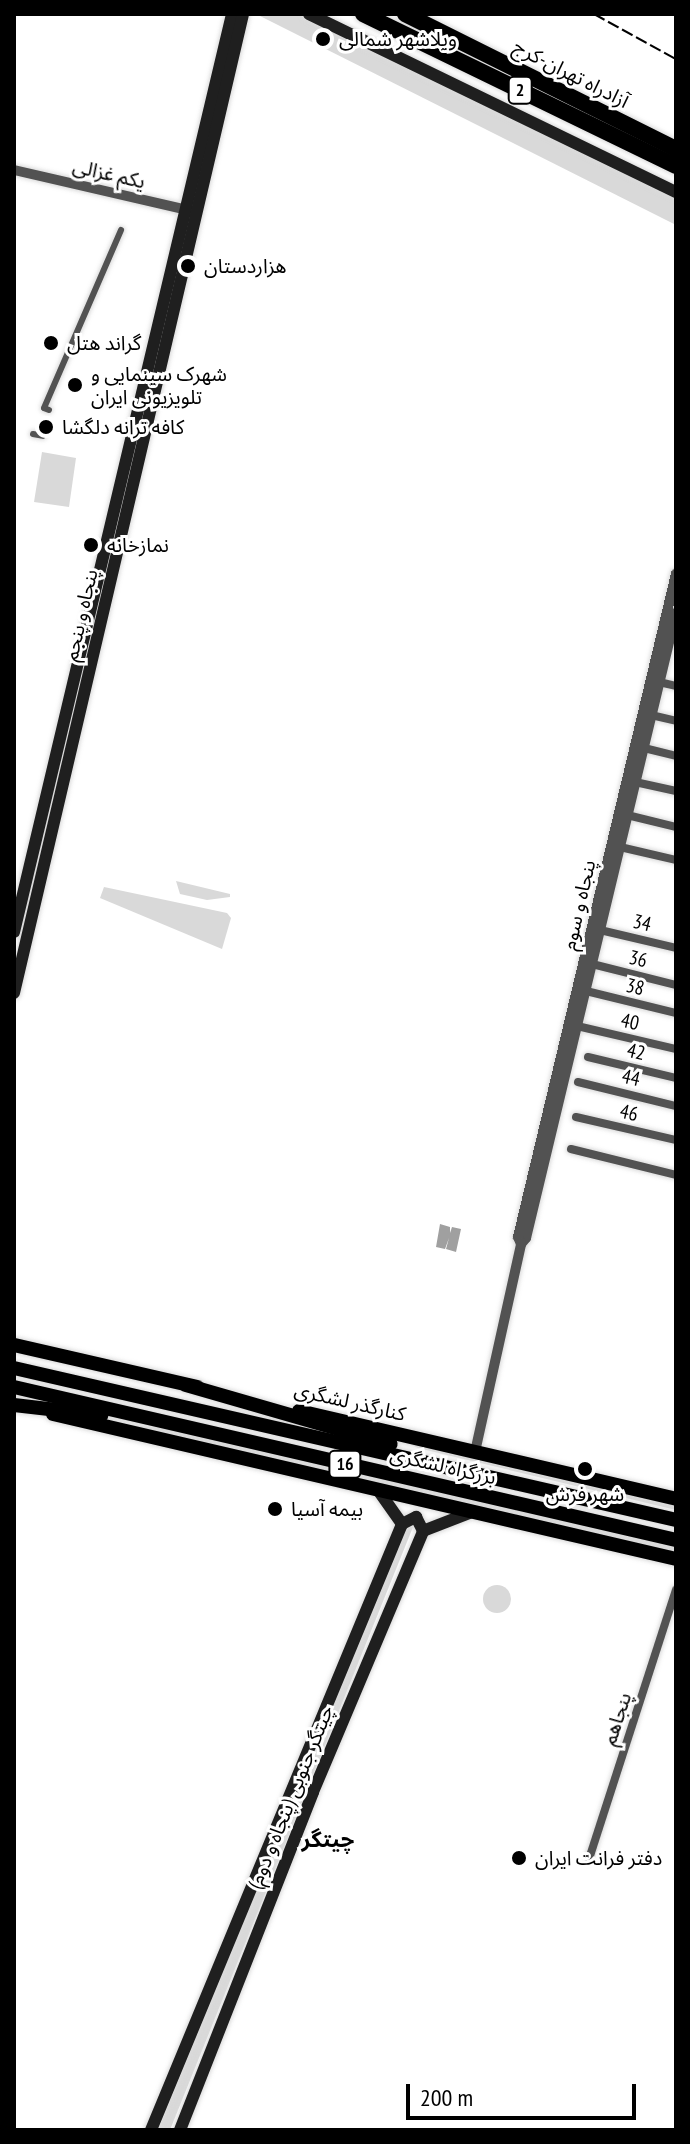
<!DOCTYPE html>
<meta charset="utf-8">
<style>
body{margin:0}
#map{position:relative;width:690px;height:2144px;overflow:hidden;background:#fff;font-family:"PT Sans Narrow","Noto Sans Arabic",sans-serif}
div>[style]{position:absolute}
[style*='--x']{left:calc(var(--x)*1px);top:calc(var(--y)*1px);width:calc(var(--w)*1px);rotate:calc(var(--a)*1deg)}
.green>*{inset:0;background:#d9d9d9}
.round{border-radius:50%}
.water>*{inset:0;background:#a0a0a0}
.roads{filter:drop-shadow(0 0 2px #dbdbdb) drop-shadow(0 0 2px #dbdbdb)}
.pedestrian>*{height:6px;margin:-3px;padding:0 3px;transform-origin:3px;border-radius:3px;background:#525252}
.minor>*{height:8px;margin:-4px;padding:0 4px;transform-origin:4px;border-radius:4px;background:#525252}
.tertiary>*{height:10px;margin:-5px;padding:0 5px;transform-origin:5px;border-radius:5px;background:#525252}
.secondary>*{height:12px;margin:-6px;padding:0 6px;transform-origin:6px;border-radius:6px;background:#1f1f1f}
.primary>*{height:14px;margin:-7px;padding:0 7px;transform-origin:7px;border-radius:7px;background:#000}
.trunk>*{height:14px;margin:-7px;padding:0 7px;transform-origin:7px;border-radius:7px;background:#000}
.motorway>*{height:16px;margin:-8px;padding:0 8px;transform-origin:8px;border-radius:8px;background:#000}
.rail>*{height:2px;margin-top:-1px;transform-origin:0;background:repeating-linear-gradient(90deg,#000 0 12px,transparent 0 16px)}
.dots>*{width:22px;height:22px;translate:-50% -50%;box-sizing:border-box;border:4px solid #fff;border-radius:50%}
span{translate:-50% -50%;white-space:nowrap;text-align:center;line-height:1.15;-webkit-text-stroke:6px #fff;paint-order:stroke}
.shield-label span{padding:2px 6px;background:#fff;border:2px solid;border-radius:6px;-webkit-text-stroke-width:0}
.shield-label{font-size:18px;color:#000;font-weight:700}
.poi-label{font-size:20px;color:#000}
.left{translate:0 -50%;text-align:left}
.street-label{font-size:20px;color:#000}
.neighbourhood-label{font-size:22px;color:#000;font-weight:700}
.frame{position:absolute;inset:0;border:16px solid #000;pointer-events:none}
.scale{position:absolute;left:406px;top:2084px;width:230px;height:36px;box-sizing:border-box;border:4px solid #000;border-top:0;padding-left:10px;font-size:24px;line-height:28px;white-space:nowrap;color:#000;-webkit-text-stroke:6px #fff;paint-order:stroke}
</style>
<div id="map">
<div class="green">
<div style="clip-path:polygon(299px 14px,676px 198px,676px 225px,258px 15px)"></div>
<div style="clip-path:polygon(42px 452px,76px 458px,69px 507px,34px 502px)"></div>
<div style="clip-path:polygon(176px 881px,230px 894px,230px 897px,207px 900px,180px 894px)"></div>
<div style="clip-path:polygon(104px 887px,227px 913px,231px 918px,222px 949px,100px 898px)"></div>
<div style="clip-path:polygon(116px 1424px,176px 1429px,676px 1545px,676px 1554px)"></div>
<div style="clip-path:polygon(398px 1438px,676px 1503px,676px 1510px,418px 1448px)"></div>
<div style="clip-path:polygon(406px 1526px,413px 1527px,170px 2130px,158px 2130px)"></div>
<div class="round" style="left:483px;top:1585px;width:28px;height:28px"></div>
</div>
<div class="water">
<div style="clip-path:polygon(440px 1224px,450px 1227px,450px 1233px,452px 1227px,461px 1229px,456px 1252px,446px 1249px,449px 1238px,445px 1249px,436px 1247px)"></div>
</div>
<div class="roads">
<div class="pedestrian">
<div style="--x:49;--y:410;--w:5;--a:-158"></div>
<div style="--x:44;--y:408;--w:194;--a:-66.6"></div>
<div style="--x:33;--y:434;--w:10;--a:11"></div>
</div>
<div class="minor">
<div style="--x:659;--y:682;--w:17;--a:13"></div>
<div style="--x:651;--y:715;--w:26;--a:13"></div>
<div style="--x:644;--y:748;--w:33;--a:14"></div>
<div style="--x:635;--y:782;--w:42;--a:12.4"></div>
<div style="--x:627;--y:815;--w:50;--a:13.8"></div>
<div style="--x:620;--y:847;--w:57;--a:13.1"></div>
<div style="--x:600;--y:930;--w:78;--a:13.3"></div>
<div style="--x:592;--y:964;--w:87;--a:14"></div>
<div style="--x:586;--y:991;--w:93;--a:13.7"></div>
<div style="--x:577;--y:1026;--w:102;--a:13.1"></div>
<div style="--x:588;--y:1057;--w:90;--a:13.4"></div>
<div style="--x:578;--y:1082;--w:101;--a:13.8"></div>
<div style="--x:576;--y:1117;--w:103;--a:13"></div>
<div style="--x:571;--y:1149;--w:108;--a:13.9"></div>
<div style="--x:589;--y:1859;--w:283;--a:-72.1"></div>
</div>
<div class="tertiary">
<div style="--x:14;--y:170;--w:182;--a:13"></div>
<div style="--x:521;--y:1244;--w:8;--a:-50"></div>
<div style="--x:526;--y:1238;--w:643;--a:-76.5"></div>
<div style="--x:475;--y:1452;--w:213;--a:-77.5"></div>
<div style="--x:521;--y:1244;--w:8;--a:-113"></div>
<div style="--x:518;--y:1237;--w:682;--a:-76.6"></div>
</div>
<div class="secondary">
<div style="--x:309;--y:14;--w:408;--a:25.9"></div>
<div style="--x:14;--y:932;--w:944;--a:-76.64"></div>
<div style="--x:14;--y:993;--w:1005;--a:-76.83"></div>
<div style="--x:378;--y:1490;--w:42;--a:54.8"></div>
<div style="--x:151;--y:2130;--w:656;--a:-67.5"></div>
<div style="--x:402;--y:1524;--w:16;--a:-27"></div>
<div style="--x:416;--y:1517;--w:16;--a:63"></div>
<div style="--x:180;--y:2130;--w:363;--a:-68.5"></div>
<div style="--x:313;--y:1792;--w:283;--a:-67.1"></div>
<div style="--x:423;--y:1531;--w:53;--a:-21.2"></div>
</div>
<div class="primary">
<div style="--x:14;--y:1345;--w:188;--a:12.9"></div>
<div style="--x:299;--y:1411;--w:387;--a:13.1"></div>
<div style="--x:53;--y:1414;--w:640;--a:13.1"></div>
</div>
<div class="trunk">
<div style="--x:14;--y:1368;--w:679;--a:12.93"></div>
<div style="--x:186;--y:1385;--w:213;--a:16.1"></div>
<div style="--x:14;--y:1387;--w:679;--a:13.01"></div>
<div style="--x:14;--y:1405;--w:88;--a:6.6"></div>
</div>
<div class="motorway">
<div style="--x:363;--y:14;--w:348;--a:25.9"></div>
<div style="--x:405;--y:14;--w:303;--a:26.5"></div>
</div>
</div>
<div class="rail">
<div style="--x:594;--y:14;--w:94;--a:28.8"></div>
</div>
<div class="dots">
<div style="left:323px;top:39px;background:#000"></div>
<div style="left:188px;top:266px;background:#000"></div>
<div style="left:51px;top:343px;background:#000"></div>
<div style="left:75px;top:385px;background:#000"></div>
<div style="left:46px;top:427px;background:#000"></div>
<div style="left:91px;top:545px;background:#000"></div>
<div style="left:585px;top:1469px;background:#000"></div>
<div style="left:275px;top:1509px;background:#000"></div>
<div style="left:519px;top:1858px;background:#000"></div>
</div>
<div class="shield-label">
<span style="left:520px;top:90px">2</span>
<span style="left:345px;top:1464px">16</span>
</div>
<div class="poi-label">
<span class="left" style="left:339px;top:39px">ویلاشهر شمالی</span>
<span class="left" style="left:204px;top:266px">هزاردستان</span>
<span class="left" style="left:67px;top:343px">گراند هتل</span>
<span class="left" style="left:91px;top:386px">شهرک سینمایی و<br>تلویزیونی ایران</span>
<span class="left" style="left:62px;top:427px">کافه ترانه دلگشا</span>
<span class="left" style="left:107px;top:545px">نمازخانه</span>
<span style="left:585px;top:1494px">شهر فرش</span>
<span class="left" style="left:291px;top:1509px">بیمه آسیا</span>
<span class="left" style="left:535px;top:1858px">دفتر فرانت ایران</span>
</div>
<div class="street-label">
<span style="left:571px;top:74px;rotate:27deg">آزادراه تهران-کرج</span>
<span style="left:109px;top:174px;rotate:13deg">یکم غزالی</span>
<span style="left:81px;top:615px;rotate:-77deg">پنجاه و پنجم</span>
<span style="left:579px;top:905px;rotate:-77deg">پنجاه و سوم</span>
<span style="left:642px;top:923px;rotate:14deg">34</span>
<span style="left:638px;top:959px;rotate:14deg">36</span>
<span style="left:635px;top:987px;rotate:14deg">38</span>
<span style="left:630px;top:1022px;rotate:13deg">40</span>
<span style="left:636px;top:1052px;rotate:14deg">42</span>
<span style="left:631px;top:1078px;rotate:13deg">44</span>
<span style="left:629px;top:1113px;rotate:13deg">46</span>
<span style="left:350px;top:1402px;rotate:13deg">کنارگذر لشگری</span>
<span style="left:443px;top:1466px;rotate:13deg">بزرگراه لشگری</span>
<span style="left:617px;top:1719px;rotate:-72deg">پنجاهم</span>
<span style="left:291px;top:1797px;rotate:-68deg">چیتگر جنوبی (پنجاه و دوم)</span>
</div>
<div class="neighbourhood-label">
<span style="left:328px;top:1840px">چیتگر</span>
</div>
<div class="frame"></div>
<div class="scale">200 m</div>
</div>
